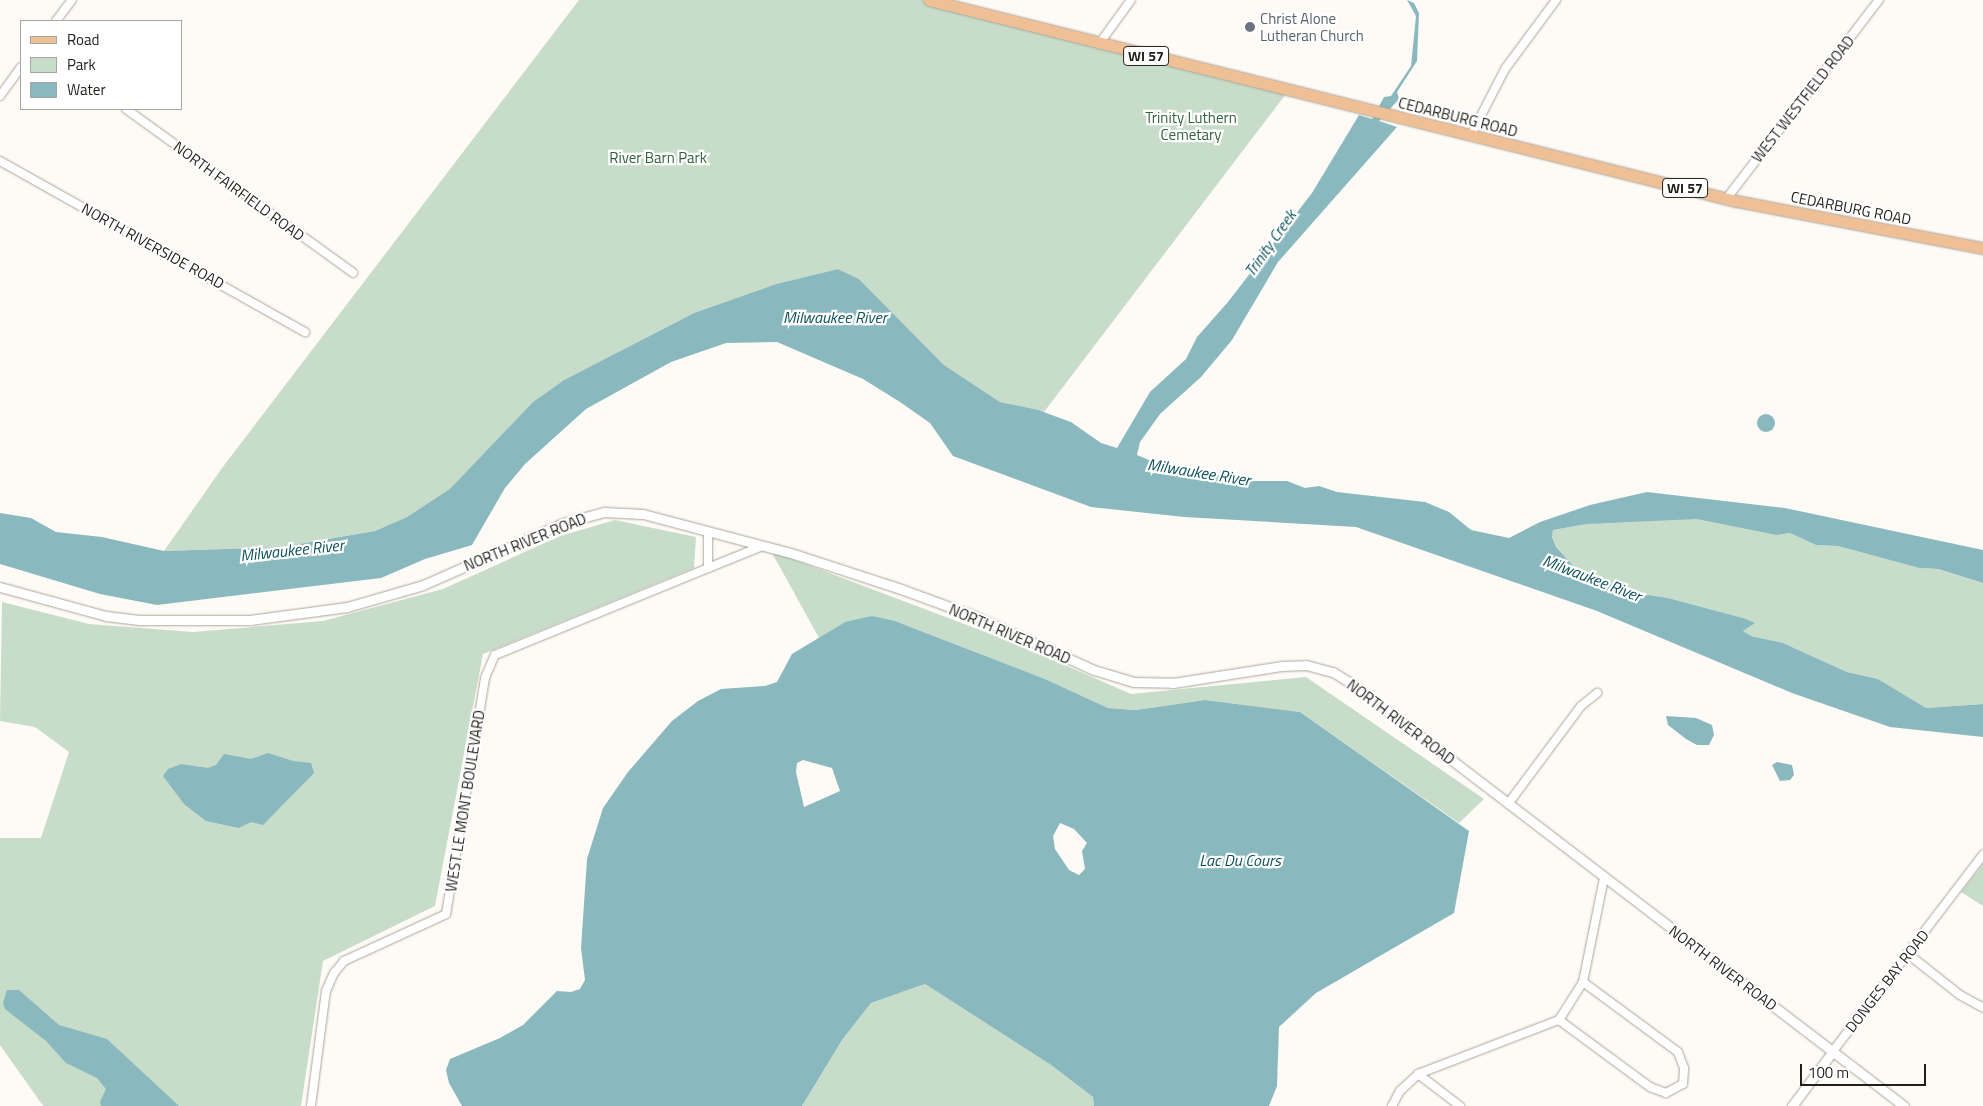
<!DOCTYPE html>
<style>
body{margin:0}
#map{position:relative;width:1983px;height:1106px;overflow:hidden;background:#fefbf6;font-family:"Titillium Web",sans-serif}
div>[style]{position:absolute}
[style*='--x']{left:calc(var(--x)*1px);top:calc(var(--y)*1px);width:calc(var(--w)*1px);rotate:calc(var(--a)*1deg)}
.green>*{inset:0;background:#c7ddc9}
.water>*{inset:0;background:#8ab8bf}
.round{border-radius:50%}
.roads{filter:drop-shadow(0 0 1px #aba499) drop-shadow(0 0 1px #aba499)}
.minor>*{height:8px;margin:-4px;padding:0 4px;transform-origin:4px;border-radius:4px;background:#fff}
.tertiary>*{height:9px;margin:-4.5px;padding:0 4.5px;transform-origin:4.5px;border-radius:4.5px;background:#fff}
.primary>*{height:11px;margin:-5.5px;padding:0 5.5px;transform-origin:5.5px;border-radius:5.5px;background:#efc096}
.dots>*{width:14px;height:14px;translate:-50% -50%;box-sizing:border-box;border:2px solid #fff;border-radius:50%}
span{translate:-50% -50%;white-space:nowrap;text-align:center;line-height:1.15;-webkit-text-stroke:4.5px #fff;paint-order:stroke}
.shield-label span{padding:1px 4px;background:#fff;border:1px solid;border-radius:4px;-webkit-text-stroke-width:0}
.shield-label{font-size:14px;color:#221f1b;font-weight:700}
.worship-label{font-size:15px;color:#5b616d}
.left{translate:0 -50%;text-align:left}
.street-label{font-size:15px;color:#221f1b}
.park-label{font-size:15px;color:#34623c}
.water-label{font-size:16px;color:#0c5159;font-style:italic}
.legend{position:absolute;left:20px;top:20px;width:162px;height:90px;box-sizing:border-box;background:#fff;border:1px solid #a7a5a4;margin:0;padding:6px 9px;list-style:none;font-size:15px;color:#221f1b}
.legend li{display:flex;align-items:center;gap:10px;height:25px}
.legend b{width:25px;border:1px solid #a7a5a4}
.scale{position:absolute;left:1800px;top:1064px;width:126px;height:22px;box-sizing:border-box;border:2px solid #221f1b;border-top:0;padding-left:6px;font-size:15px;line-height:18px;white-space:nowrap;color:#221f1b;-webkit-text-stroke:4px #fff;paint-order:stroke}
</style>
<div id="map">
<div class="green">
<div style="clip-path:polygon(579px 0,929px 0,1289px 90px,1044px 412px,1000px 402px,944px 365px,859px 279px,838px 269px,776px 284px,694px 313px,564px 380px,533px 402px,451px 489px,407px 517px,375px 531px,282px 547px,164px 551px,222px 468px)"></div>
<div style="clip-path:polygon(1644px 519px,1696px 519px,1776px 535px,1790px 533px,1816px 545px,1838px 546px,1919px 568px,1937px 569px,1983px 583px,1983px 704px,1926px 708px,1878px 679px,1847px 672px,1783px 643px,1751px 636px,1742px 631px,1751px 626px,1743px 618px,1668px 598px,1649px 595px,1628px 597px,1621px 586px,1590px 579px,1576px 569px,1556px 547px,1552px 537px,1553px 530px,1587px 524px)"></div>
<div style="clip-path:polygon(615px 520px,696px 537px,694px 568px,483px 654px,435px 906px,323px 961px,301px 1106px,44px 1106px,41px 1103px,0 1045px,0 838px,41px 838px,69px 752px,35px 727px,0 721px,2px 602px,89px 624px,193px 632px,323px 621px,443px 589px,560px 536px)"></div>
<div style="clip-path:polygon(771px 551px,1012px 642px,1131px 694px,1306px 677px,1484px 799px,1459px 823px,1300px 712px,1205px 700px,1136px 710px,1108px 708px,1045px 679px,895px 621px,845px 622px,819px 638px)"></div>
<div style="clip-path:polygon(1983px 864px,1983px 906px,1961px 892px)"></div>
<div style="clip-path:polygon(925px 984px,1051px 1065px,1093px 1097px,1094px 1106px,802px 1106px,842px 1040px,871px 1003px)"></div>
</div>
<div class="water">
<div style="clip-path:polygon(1407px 0,1414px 3px,1419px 13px,1417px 61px,1397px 92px,1399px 99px,1379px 121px,1397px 127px,1278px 262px,1232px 340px,1201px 377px,1160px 414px,1140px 442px,1137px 455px,1166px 467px,1252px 481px,1287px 481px,1305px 488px,1319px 486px,1337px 492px,1425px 502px,1449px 512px,1471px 530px,1509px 538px,1540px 522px,1590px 505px,1647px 492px,1785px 508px,1983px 550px,1983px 583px,1938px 569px,1919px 568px,1838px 546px,1816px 545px,1790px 533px,1776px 535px,1696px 519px,1587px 524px,1553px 530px,1552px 537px,1556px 547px,1576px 569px,1590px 579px,1621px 586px,1628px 597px,1649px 595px,1668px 598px,1743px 618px,1755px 623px,1743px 631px,1751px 636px,1783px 643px,1847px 672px,1878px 679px,1926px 708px,1983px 704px,1983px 737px,1890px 727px,1792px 693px,1597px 611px,1356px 527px,1184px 517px,1091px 507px,953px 456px,930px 423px,900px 402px,863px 379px,777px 342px,726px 343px,671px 362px,586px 409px,525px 464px,505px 488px,472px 545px,425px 559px,381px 578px,157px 605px,100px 594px,0 564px,0 513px,31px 518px,56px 532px,102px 537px,164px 551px,282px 547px,375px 531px,407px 517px,450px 489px,533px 402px,564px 380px,694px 313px,776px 284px,838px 269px,859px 279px,944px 365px,1000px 402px,1038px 410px,1071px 422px,1101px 443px,1117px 448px,1150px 392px,1186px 359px,1197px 337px,1228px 302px,1312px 193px,1359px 115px,1372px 119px,1384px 97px,1391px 96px,1411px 66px,1416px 16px)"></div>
<div class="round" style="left:1757px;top:414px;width:18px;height:18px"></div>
<div style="clip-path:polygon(evenodd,872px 616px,895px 621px,1045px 679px,1108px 708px,1136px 710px,1205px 700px,1300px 712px,1469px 831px,1454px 913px,1316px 993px,1279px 1027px,1277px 1086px,1269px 1106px,1094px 1106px,1093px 1097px,1051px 1065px,925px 984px,871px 1003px,842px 1040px,802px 1106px,462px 1106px,449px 1083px,446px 1070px,450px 1059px,500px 1038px,523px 1025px,557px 991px,571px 992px,580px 989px,585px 980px,581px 948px,587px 859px,603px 808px,628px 772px,672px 721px,698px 701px,721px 689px,765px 686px,777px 682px,792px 654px,845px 622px,872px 616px,803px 760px,832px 768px,840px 791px,804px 807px,796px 772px,797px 763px,803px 760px,872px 616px,1060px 823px,1074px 829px,1087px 843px,1082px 851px,1085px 869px,1079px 875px,1069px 870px,1055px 849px,1053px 836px,1060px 823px)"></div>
<div style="clip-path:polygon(1666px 716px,1696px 718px,1712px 725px,1714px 735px,1709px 745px,1697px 745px,1686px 739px,1668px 725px)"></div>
<div style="clip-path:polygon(268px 753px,293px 761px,311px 763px,314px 773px,263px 825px,251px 822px,239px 828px,206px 821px,184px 804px,163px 776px,168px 769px,181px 764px,208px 768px,216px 765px,224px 754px,251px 759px)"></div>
<div style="clip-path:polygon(1777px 762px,1792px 765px,1794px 775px,1790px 780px,1780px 781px,1772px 765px)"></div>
<div style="clip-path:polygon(7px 990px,19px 990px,59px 1025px,107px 1039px,179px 1106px,101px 1106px,100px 1102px,106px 1089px,97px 1078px,66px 1063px,46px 1041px,5px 1009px,3px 1003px)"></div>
</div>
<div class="roads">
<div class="minor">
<div style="--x:56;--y:21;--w:26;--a:-53"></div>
<div style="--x:1099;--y:44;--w:54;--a:-54"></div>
<div style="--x:0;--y:96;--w:36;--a:-54"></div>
<div style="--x:126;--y:109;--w:280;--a:35.8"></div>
<div style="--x:1471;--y:135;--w:74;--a:-62.7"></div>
<div style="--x:1505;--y:69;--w:86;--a:-53.5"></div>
<div style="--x:0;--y:161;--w:350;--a:29.3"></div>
<div style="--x:1727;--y:198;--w:250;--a:-52.5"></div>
<div style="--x:708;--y:568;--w:56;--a:-22"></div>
<div style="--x:1508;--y:804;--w:122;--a:-53.3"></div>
<div style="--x:1581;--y:706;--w:21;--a:-39"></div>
<div style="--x:1908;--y:954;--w:66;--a:38.3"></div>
<div style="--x:1960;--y:995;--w:26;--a:29"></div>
<div style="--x:1559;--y:1020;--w:113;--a:36.4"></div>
<div style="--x:1650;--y:1087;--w:17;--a:21"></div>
<div style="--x:1666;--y:1093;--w:19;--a:-28"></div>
<div style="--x:1683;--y:1084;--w:16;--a:-86"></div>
<div style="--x:1684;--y:1068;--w:17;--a:-111"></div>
<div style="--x:1678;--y:1052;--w:118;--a:-143.6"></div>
<div style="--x:1833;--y:1051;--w:247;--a:-52.6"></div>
<div style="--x:1418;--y:1074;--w:53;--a:37.3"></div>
<div style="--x:311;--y:1106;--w:116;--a:-82.6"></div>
<div style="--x:326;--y:991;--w:20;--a:-66"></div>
<div style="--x:334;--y:973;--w:16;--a:-50"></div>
<div style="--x:344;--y:961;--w:112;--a:-24.7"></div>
<div style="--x:446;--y:914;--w:239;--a:-80.6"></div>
<div style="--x:485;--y:678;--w:25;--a:-67"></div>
<div style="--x:495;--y:655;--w:230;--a:-22.2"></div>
<div style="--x:708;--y:568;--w:35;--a:-90"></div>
<div style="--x:1392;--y:1106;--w:17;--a:-62"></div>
<div style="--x:1400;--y:1091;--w:25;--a:-43"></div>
<div style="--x:1418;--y:1074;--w:151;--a:-21"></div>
<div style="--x:1559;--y:1020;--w:45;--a:-57.7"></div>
<div style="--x:1583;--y:982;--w:106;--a:-78.6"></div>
</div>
<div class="tertiary">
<div style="--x:0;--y:587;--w:110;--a:15.3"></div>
<div style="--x:106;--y:616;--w:35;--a:7"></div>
<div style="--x:141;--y:620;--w:109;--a:0"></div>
<div style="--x:250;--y:620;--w:98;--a:-7.6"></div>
<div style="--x:347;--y:607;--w:79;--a:-16.1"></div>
<div style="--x:423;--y:585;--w:153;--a:-23.9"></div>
<div style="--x:563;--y:523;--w:42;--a:-15"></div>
<div style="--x:604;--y:512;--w:39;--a:3"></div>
<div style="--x:643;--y:514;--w:156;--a:14.8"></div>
<div style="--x:794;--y:554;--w:113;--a:18.1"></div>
<div style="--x:901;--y:589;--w:81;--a:20.2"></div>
<div style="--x:977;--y:617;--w:128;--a:24.4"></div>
<div style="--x:1094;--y:670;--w:42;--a:16.7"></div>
<div style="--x:1134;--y:682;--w:39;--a:1"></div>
<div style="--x:1173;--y:683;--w:109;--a:-8.9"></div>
<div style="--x:1281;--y:666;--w:25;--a:-2"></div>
<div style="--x:1306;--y:665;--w:28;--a:15"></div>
<div style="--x:1333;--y:672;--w:26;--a:32"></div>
<div style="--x:1355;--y:686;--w:691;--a:37.42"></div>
<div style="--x:1792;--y:1106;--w:69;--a:-53.3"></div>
</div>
<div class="primary">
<div style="--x:929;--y:0;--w:832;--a:13.99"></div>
<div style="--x:1736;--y:201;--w:251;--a:10.8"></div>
</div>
</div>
<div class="dots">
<div style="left:1250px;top:27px;background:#6b7280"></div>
</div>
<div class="shield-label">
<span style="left:1146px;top:56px">WI 57</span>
<span style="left:1685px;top:188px">WI 57</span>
</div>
<div class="worship-label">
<span class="left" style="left:1260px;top:27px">Christ Alone<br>Lutheran Church</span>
</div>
<div class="street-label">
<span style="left:1803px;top:99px;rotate:-52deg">WEST WESTFIELD ROAD</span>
<span style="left:1458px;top:117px;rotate:14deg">CEDARBURG ROAD</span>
<span style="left:239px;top:191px;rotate:36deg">NORTH FAIRFIELD ROAD</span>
<span style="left:1851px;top:208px;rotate:11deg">CEDARBURG ROAD</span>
<span style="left:153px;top:246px;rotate:29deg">NORTH RIVERSIDE ROAD</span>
<span style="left:525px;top:542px;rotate:-22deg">NORTH RIVER ROAD</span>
<span style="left:1010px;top:634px;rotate:23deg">NORTH RIVER ROAD</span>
<span style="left:1401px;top:722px;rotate:37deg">NORTH RIVER ROAD</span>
<span style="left:465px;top:801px;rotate:-81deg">WEST LE MONT BOULEVARD</span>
<span style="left:1723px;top:968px;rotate:37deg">NORTH RIVER ROAD</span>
<span style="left:1887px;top:981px;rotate:-52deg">DONGES BAY ROAD</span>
</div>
<div class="park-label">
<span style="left:1191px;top:126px">Trinity Luthern<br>Cemetary</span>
<span style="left:658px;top:158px">River Barn Park</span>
</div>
<div class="water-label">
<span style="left:1270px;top:243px;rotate:-55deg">Trinity Creek</span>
<span style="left:835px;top:317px">Milwaukee River</span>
<span style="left:1199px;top:472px;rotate:9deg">Milwaukee River</span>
<span style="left:292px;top:550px;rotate:-6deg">Milwaukee River</span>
<span style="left:1592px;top:578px;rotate:21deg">Milwaukee River</span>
<span style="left:1240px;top:860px">Lac Du Cours</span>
</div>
<ul class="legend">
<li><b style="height:6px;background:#efc096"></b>Road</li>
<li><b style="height:14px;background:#c7ddc9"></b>Park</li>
<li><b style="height:14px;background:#8ab8bf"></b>Water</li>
</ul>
<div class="scale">100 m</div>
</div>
